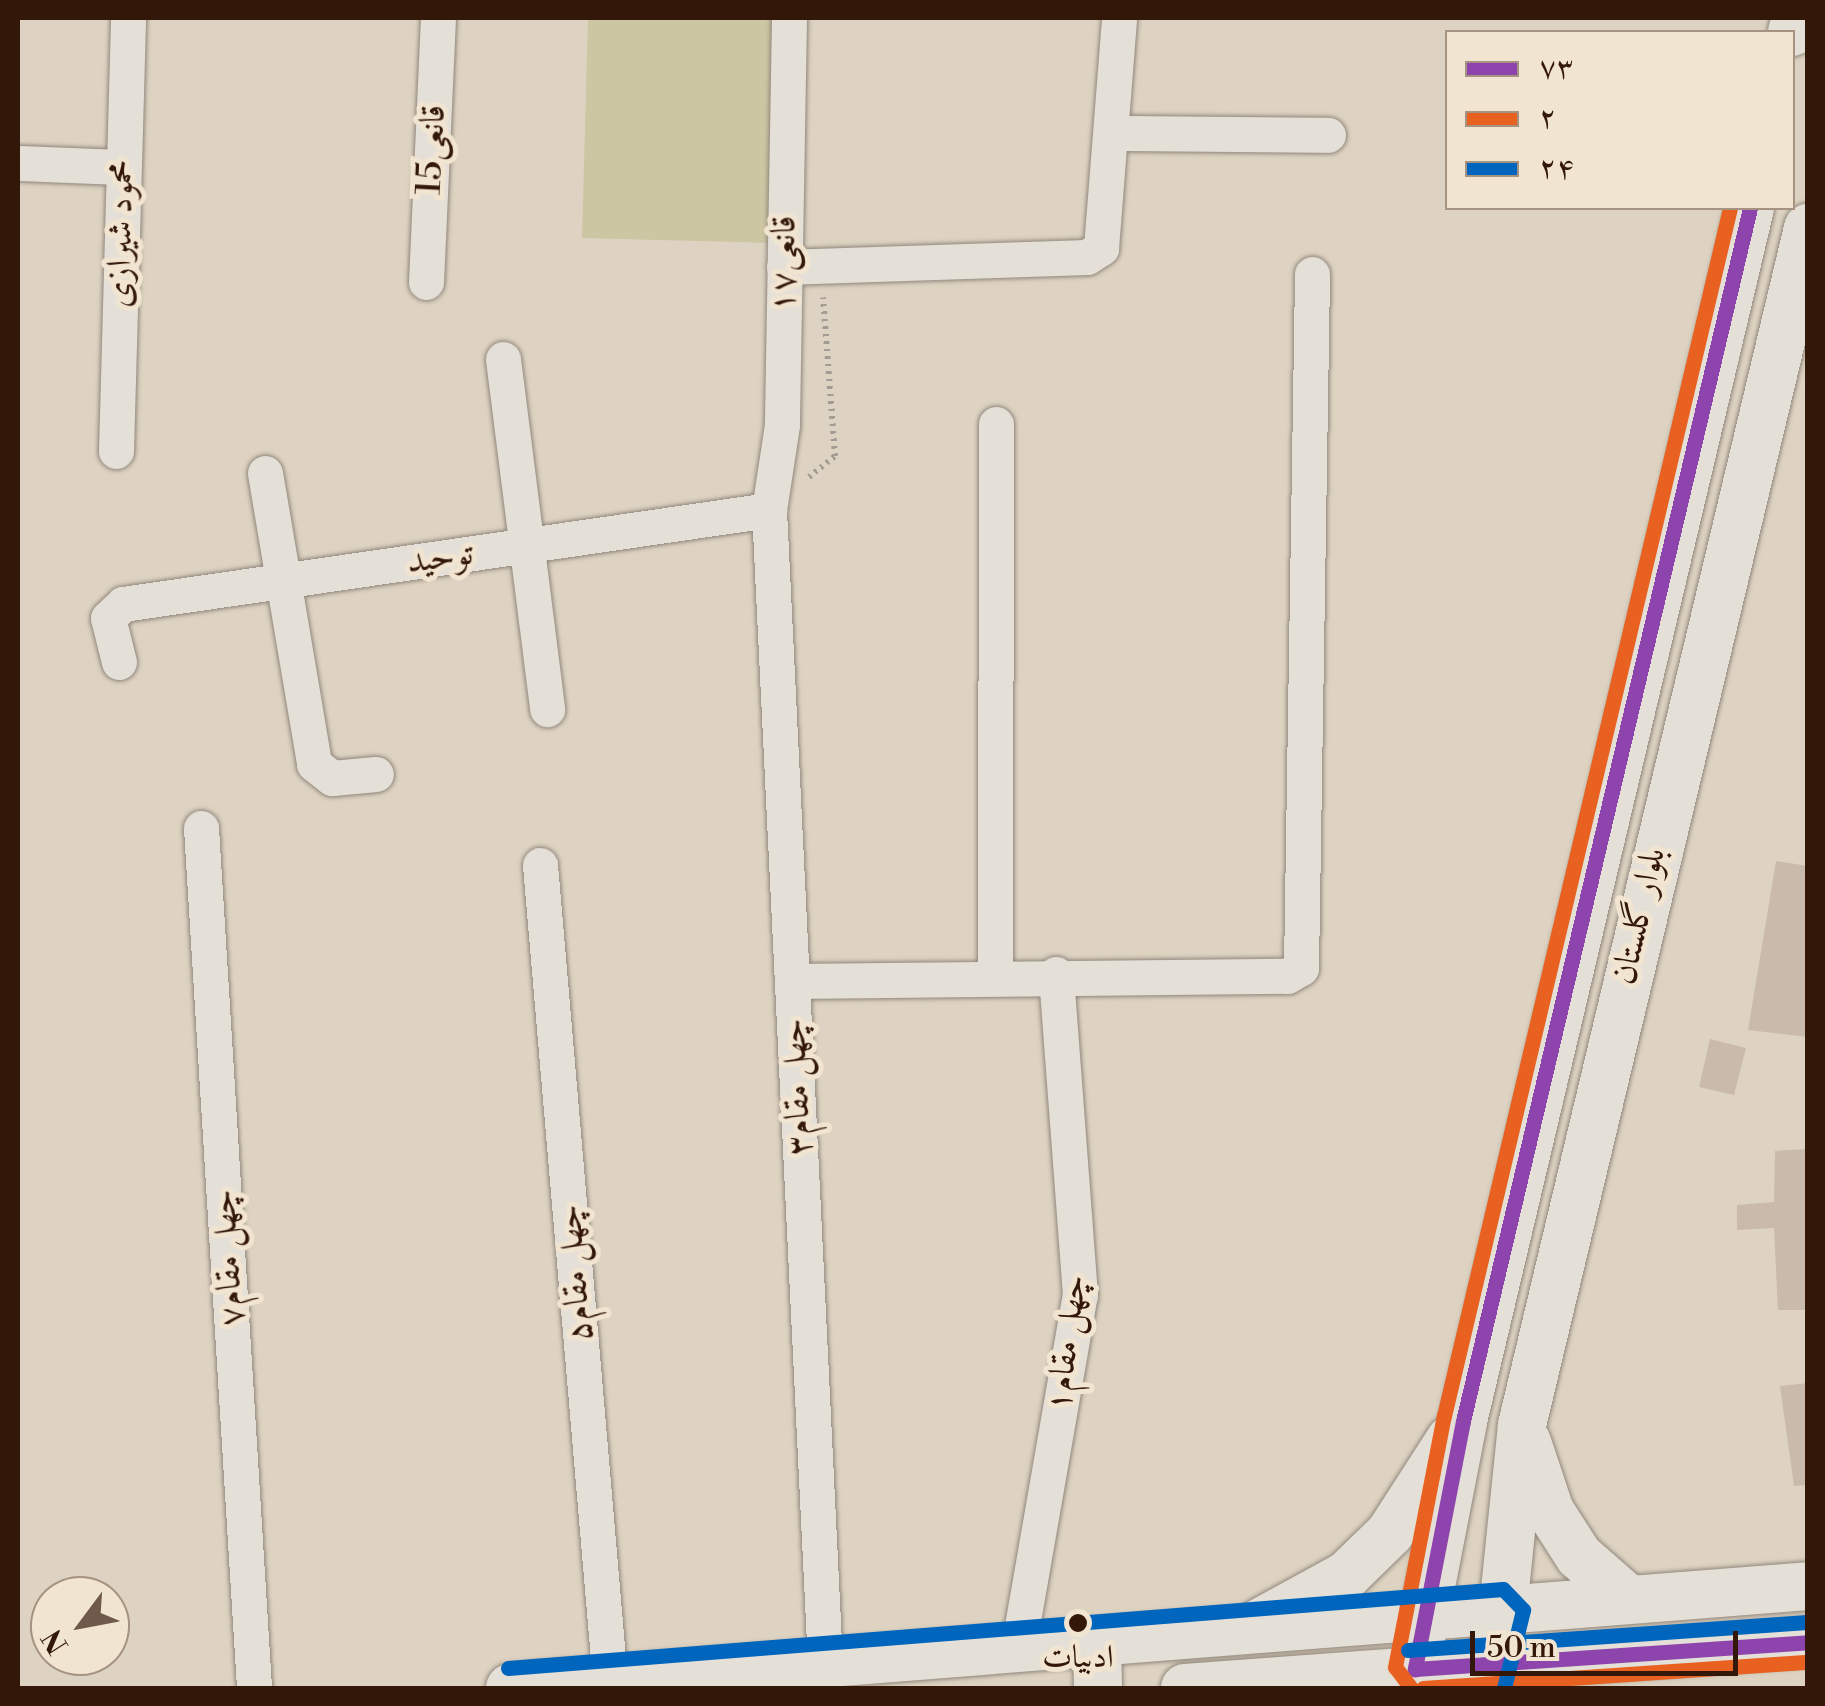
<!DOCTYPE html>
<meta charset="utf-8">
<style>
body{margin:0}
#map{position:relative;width:1825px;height:1706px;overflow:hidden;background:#ded3c2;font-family:"Libre Bodoni",Amiri,serif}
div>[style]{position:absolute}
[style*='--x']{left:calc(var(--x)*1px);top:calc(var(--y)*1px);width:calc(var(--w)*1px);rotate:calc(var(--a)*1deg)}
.green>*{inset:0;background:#cdc6a3}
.building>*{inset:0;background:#c9baac}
.path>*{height:6px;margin-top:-3px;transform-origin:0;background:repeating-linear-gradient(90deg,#a39c94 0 2.5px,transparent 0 7.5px)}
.roads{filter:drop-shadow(0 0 2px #91877c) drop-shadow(0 0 2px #91877c)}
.street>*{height:35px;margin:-17.5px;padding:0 17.5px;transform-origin:17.5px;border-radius:17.5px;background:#e5e0d7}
.secondary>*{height:48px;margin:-24px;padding:0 24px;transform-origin:24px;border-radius:24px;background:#e5e0d7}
.bus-1>*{height:15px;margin:-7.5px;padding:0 7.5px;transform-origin:7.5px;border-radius:7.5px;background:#8e44ad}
.bus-2>*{height:15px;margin:-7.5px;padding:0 7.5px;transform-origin:7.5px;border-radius:7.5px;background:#e86121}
.bus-3>*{height:15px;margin:-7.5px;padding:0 7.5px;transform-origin:7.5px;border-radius:7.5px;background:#0065bd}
.dots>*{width:28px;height:28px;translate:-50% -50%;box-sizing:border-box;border:5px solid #f1e4d0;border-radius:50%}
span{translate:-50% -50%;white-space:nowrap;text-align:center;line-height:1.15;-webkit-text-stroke:10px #f1e4d0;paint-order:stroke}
.bus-label{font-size:32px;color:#331709}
.street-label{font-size:35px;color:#331709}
.frame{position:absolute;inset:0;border:20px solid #331709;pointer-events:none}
.legend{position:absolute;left:1445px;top:30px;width:350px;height:180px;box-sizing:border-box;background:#f1e4d0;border:2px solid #a59280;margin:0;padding:12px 18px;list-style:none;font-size:30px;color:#331709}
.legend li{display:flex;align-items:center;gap:20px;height:50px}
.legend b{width:50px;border:2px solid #a59280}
.north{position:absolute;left:30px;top:1576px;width:100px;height:100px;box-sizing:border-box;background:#f1e4d0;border:2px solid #a59280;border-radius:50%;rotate:238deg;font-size:28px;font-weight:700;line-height:40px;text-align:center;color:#331709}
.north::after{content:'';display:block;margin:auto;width:35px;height:45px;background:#6f594a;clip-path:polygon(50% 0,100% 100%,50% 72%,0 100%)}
.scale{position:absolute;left:1470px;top:1631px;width:268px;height:45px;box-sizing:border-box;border:5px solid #331709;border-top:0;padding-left:12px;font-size:30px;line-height:35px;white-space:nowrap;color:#331709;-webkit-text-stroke:8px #f1e4d0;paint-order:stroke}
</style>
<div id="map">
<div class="green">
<div style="clip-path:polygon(588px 18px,780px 18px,778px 243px,582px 238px)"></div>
</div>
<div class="building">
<div style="clip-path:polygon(1776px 861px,1808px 866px,1808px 1037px,1748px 1030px)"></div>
<div style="clip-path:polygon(1710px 1039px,1746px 1048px,1734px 1095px,1699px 1087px)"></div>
<div style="clip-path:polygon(1808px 1149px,1808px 1310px,1778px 1310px,1774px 1228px,1737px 1230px,1737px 1205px,1774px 1202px,1775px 1151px)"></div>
<div style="clip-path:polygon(1808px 1383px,1808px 1485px,1794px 1486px,1780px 1386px)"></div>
</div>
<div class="path">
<div style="--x:809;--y:477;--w:33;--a:-39"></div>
<div style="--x:835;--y:456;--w:159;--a:-94.3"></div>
</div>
<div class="roads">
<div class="street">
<div style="--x:789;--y:18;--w:407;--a:91"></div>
<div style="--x:782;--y:425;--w:86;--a:98.7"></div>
<div style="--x:769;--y:510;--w:1155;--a:87.22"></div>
<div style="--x:1115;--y:133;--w:213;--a:0.5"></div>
<div style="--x:18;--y:163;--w:104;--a:2.2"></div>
<div style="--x:784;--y:267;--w:303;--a:-1.9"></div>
<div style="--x:1087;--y:257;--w:17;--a:-33"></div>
<div style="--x:1101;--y:248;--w:231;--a:-85.5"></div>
<div style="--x:426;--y:282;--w:264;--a:-87.4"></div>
<div style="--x:503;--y:359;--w:353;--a:82.8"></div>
<div style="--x:116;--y:451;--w:433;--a:-88.4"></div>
<div style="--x:265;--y:473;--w:295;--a:80.4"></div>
<div style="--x:314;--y:764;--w:23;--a:38"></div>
<div style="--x:332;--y:778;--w:44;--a:-5.2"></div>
<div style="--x:119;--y:662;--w:45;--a:-104"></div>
<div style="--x:108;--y:618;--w:21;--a:-43"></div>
<div style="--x:123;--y:604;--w:653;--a:-8.28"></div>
<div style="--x:201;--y:828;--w:862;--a:86.47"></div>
<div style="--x:540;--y:865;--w:819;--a:85.1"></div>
<div style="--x:995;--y:976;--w:552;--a:-89.9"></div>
<div style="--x:792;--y:981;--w:495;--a:-0.6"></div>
<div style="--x:1287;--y:976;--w:16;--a:-30"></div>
<div style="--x:1301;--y:968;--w:694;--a:-89.09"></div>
<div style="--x:1018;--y:1649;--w:359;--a:-80.1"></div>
<div style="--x:1080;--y:1295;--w:322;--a:-94.3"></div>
</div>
<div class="secondary">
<div style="--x:1792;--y:32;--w:15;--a:-74"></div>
<div style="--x:1527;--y:1442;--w:73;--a:71.6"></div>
<div style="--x:1550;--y:1511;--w:54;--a:57.2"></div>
<div style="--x:1579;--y:1556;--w:65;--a:41.3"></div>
<div style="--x:1261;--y:1622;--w:98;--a:-28.7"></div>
<div style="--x:1347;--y:1575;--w:60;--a:-44.3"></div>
<div style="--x:1390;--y:1533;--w:111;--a:-57.2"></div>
<div style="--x:1097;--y:1643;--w:45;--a:88.7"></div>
<div style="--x:1415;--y:1669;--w:253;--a:-79"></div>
<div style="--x:1463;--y:1421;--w:1246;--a:-76.69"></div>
<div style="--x:510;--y:1688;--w:1302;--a:-4.49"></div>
<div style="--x:1185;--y:1688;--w:625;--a:-4.22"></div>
<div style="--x:1484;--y:1688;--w:81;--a:-76.5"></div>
<div style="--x:1503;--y:1609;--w:185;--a:-84.1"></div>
<div style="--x:1522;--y:1425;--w:1231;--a:-76.56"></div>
</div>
</div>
<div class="bus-1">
<div style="--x:1750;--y:208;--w:1246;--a:103.31"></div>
<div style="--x:1463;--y:1421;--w:253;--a:101"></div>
<div style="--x:1415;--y:1669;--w:394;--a:-3.9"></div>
</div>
<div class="bus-2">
<div style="--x:1411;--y:1688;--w:26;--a:-127"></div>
<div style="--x:1395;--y:1667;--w:256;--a:-79"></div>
<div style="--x:1444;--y:1416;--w:1241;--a:-76.68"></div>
<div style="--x:1423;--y:1688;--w:386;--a:-3.9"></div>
</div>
<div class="bus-3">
<div style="--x:1408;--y:1650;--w:400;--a:-4"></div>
<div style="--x:508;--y:1668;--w:998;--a:-4.54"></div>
<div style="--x:1503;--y:1589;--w:29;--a:46"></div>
<div style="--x:1523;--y:1610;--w:80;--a:103.7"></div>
</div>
<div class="dots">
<div style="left:1078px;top:1623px;background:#331709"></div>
</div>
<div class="bus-label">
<span style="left:1078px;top:1657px">ادبیات</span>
</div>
<div class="street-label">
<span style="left:432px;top:150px;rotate:-87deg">15قانعی</span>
<span style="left:121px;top:234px;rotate:-89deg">محمود شیرازی</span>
<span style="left:784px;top:264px;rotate:-89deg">۱۷قانعی</span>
<span style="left:440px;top:558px;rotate:-8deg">توحید</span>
<span style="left:1639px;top:916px;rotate:-77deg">بلوار گلستان</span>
<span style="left:797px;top:1087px;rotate:-93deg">چهل مقام۳</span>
<span style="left:228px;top:1258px;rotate:-94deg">چهل مقام۷</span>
<span style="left:575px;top:1273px;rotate:-95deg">چهل مقام۵</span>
<span style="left:1067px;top:1343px;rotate:-83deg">چهل مقام۱</span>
</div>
<div class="frame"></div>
<ul class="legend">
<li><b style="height:12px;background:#8e44ad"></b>۷۳</li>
<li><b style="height:12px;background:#e86121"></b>۲</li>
<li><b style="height:12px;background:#0065bd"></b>۲۴</li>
</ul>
<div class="north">N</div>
<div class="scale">50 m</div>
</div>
